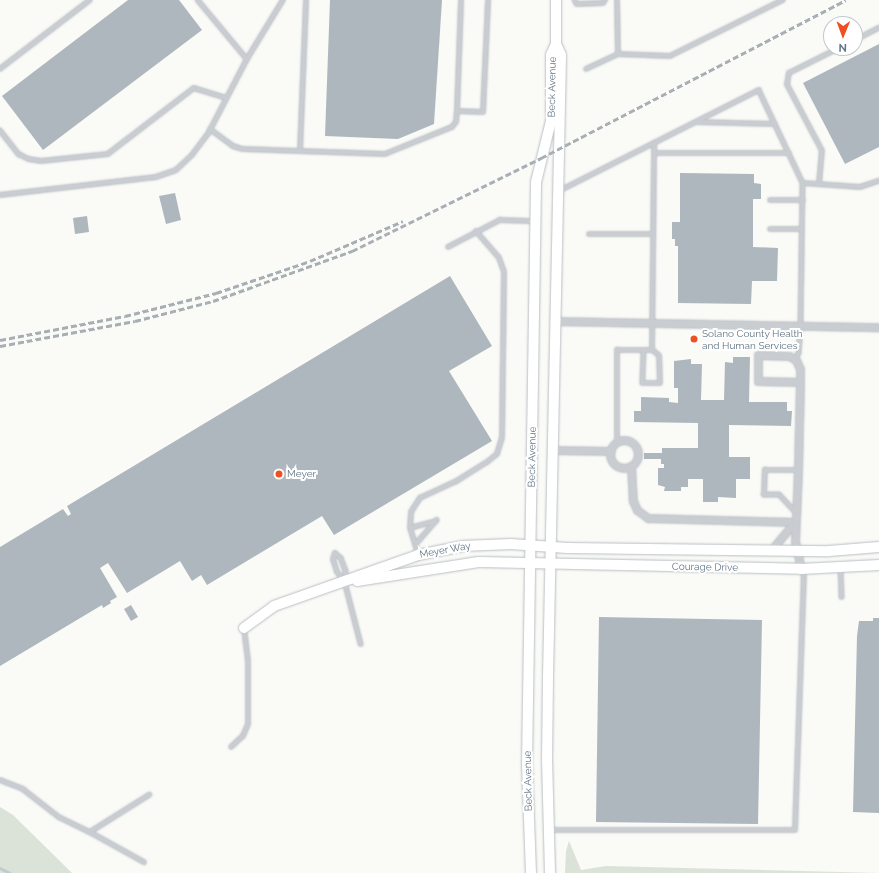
<!DOCTYPE html>
<style>
body{margin:0}
#map{position:relative;width:879px;height:873px;overflow:hidden;background:#fafaf7;font-family:Raleway,sans-serif}
div>[style]{position:absolute}
[style*='--x']{left:calc(var(--x)*1px);top:calc(var(--y)*1px);width:calc(var(--w)*1px);rotate:calc(var(--a)*1deg)}
.green>*{inset:0;background:#dbe2d8}
.stream>*{height:2.5px;margin:-1.25px;padding:0 1.25px;transform-origin:1.25px;border-radius:1.25px;background:#becbcf}
.building>*{inset:0;background:#adb7bd}
.roads{filter:drop-shadow(0 0 1px #b9bfc4) drop-shadow(0 0 1px #b9bfc4)}
.lane>*{height:3.5px;margin:-1.75px;padding:0 1.75px;transform-origin:1.75px;border-radius:1.75px;background:#c9cdd1}
.street>*{height:7px;margin:-3.5px;padding:0 3.5px;transform-origin:3.5px;border-radius:3.5px;background:#c9cdd1}
.street>.ring{margin:-3.5px;padding:0;box-sizing:content-box;background:none;border:7px solid #c9cdd1;border-radius:50%}
.secondary>*{height:10px;margin:-5px;padding:0 5px;transform-origin:5px;border-radius:5px;background:#fff}
.rail>*{height:2.5px;margin-top:-1.25px;transform-origin:0;background:repeating-linear-gradient(90deg,#a7aeb4 0 6px,transparent 0 9px)}
.dots>*{width:11px;height:11px;translate:-50% -50%;box-sizing:border-box;border:2px solid #fff;border-radius:50%}
span{translate:-50% -50%;white-space:nowrap;text-align:center;line-height:1.15;-webkit-text-stroke:4px #fff;paint-order:stroke}
.street-label{font-size:10px;color:#627685}
.poi-label{font-size:10px;color:#627685}
.left{translate:0 -50%;text-align:left}
.north{position:absolute;left:823px;top:16px;width:40px;height:40px;box-sizing:border-box;background:#fff;border:1px solid #c0c8ce;border-radius:50%;rotate:181deg;font-size:11px;font-weight:700;line-height:16px;text-align:center;color:#627685}
.north::after{content:'';display:block;margin:auto;width:14px;height:18px;background:#f04f21;clip-path:polygon(50% 0,100% 100%,50% 72%,0 100%)}
</style>
<div id="map">
<div class="green">
<div style="clip-path:polygon(0 807px,13px 815px,72px 873px,0 873px)"></div>
<div style="clip-path:polygon(569px 841px,581px 870px,606px 866px,879px 873px,565px 873px,566px 851px)"></div>
</div>
<div class="stream">
<div style="--x:0;--y:868;--w:11;--a:27"></div>
</div>
<div class="building">
<div style="clip-path:polygon(128px 0,179px 0,202px 30px,43px 150px,2px 96px)"></div>
<div style="clip-path:polygon(330px 0,442px 0,434px 124px,398px 139px,325px 136px)"></div>
<div style="clip-path:polygon(879px 44px,879px 147px,845px 164px,803px 83px)"></div>
<div style="clip-path:polygon(680px 173px,754px 174px,754px 183px,761px 184px,761px 199px,753px 199px,753px 247px,778px 248px,777px 281px,752px 281px,751px 304px,678px 303px,678px 246px,675px 246px,675px 239px,672px 239px,672px 222px,680px 222px)"></div>
<div style="clip-path:polygon(175px 193px,181px 220px,166px 224px,159px 196px)"></div>
<div style="clip-path:polygon(87px 216px,89px 232px,75px 234px,73px 218px)"></div>
<div style="clip-path:polygon(450px 276px,492px 346px,449px 371px,492px 441px,334px 535px,322px 516px,207px 585px,201px 575px,192px 581px,180px 561px,127px 593px,108px 563px,100px 568px,117px 597px,110px 601px,111px 603px,103px 608px,102px 605px,0 666px,0 547px,63px 509px,68px 516px,71px 514px,67px 506px)"></div>
<div style="clip-path:polygon(733px 357px,750px 357px,749px 402px,787px 402px,787px 411px,792px 411px,791px 426px,729px 425px,729px 457px,750px 457px,750px 479px,736px 479px,736px 498px,718px 497px,718px 502px,703px 502px,703px 479px,688px 479px,688px 487px,681px 487px,681px 491px,664px 491px,665px 487px,658px 485px,658px 468px,664px 468px,664px 464px,661px 464px,661px 459px,644px 459px,644px 453px,662px 453px,662px 448px,698px 448px,698px 423px,634px 422px,634px 411px,641px 411px,641px 397px,669px 398px,669px 402px,678px 403px,678px 388px,674px 388px,674px 361px,691px 359px,691px 364px,702px 364px,701px 400px,724px 400px,725px 362px,733px 363px)"></div>
<div style="clip-path:polygon(131px 605px,138px 617px,131px 621px,124px 609px)"></div>
<div style="clip-path:polygon(599px 617px,762px 620px,758px 824px,596px 822px)"></div>
<div style="clip-path:polygon(873px 618px,879px 618px,879px 813px,853px 812px,857px 636px,859px 621px,873px 621px)"></div>
</div>
<div class="roads">
<div class="lane">
<div style="--x:198;--y:0;--w:77;--a:50.3"></div>
<div style="--x:575;--y:0;--w:4;--a:63"></div>
<div style="--x:577;--y:4;--w:26;--a:-2"></div>
<div style="--x:603;--y:3;--w:4;--a:-56"></div>
<div style="--x:855;--y:40;--w:27;--a:-27"></div>
<div style="--x:618;--y:54;--w:52;--a:2.2"></div>
<div style="--x:670;--y:56;--w:126;--a:-26.4"></div>
<div style="--x:0;--y:69;--w:113;--a:-37.5"></div>
<div style="--x:586;--y:69;--w:35;--a:-25"></div>
<div style="--x:618;--y:54;--w:54;--a:-91.1"></div>
<div style="--x:457;--y:111;--w:111;--a:-87.9"></div>
<div style="--x:696;--y:122;--w:79;--a:1.5"></div>
<div style="--x:210;--y:129;--w:29;--a:36"></div>
<div style="--x:233;--y:146;--w:10;--a:17"></div>
<div style="--x:243;--y:149;--w:142;--a:2"></div>
<div style="--x:385;--y:154;--w:72;--a:-21.9"></div>
<div style="--x:452;--y:127;--w:6;--a:-51"></div>
<div style="--x:456;--y:122;--w:11;--a:-85"></div>
<div style="--x:457;--y:111;--w:26;--a:2"></div>
<div style="--x:483;--y:112;--w:112;--a:-87.4"></div>
<div style="--x:0;--y:130;--w:31;--a:52"></div>
<div style="--x:19;--y:154;--w:11;--a:27"></div>
<div style="--x:29;--y:159;--w:12;--a:9"></div>
<div style="--x:41;--y:161;--w:67;--a:-6"></div>
<div style="--x:108;--y:154;--w:108;--a:-37.5"></div>
<div style="--x:194;--y:88;--w:34;--a:17"></div>
<div style="--x:300;--y:151;--w:151;--a:-87.7"></div>
<div style="--x:654;--y:153;--w:135;--a:0"></div>
<div style="--x:803;--y:183;--w:57;--a:4"></div>
<div style="--x:860;--y:187;--w:20;--a:-18"></div>
<div style="--x:819;--y:184;--w:33;--a:-85"></div>
<div style="--x:822;--y:151;--w:75;--a:-117.9"></div>
<div style="--x:787;--y:85;--w:12;--a:-81"></div>
<div style="--x:789;--y:73;--w:56;--a:-26.6"></div>
<div style="--x:559;--y:191;--w:224;--a:-26.8"></div>
<div style="--x:759;--y:90;--w:103;--a:64.7"></div>
<div style="--x:803;--y:183;--w:143;--a:90.8"></div>
<div style="--x:801;--y:326;--w:27;--a:94"></div>
<div style="--x:799;--y:353;--w:8;--a:113"></div>
<div style="--x:0;--y:195;--w:157;--a:-6.6"></div>
<div style="--x:156;--y:177;--w:21;--a:-19"></div>
<div style="--x:176;--y:170;--w:22;--a:-43"></div>
<div style="--x:192;--y:155;--w:26;--a:-53"></div>
<div style="--x:208;--y:134;--w:85;--a:-62.5"></div>
<div style="--x:247;--y:59;--w:69;--a:-58.6"></div>
<div style="--x:770;--y:200;--w:33;--a:0"></div>
<div style="--x:770;--y:229;--w:32;--a:0"></div>
<div style="--x:589;--y:234;--w:64;--a:0"></div>
<div style="--x:448;--y:247;--w:59;--a:-27.4"></div>
<div style="--x:500;--y:220;--w:35;--a:2"></div>
<div style="--x:644;--y:350;--w:33;--a:92"></div>
<div style="--x:643;--y:383;--w:17;--a:0"></div>
<div style="--x:660;--y:383;--w:27;--a:-92"></div>
<div style="--x:659;--y:356;--w:9;--a:-139"></div>
<div style="--x:617;--y:443;--w:93;--a:-90"></div>
<div style="--x:617;--y:350;--w:35;--a:0"></div>
<div style="--x:652;--y:350;--w:207;--a:-89.4"></div>
<div style="--x:795;--y:512;--w:23;--a:-133"></div>
<div style="--x:779;--y:495;--w:15;--a:180"></div>
<div style="--x:764;--y:495;--w:25;--a:-88"></div>
<div style="--x:765;--y:470;--w:33;--a:0"></div>
<div style="--x:410;--y:528;--w:27;--a:-15"></div>
<div style="--x:415;--y:545;--w:33;--a:-49"></div>
<div style="--x:418;--y:554;--w:27;--a:-107"></div>
<div style="--x:410;--y:528;--w:16;--a:-86"></div>
<div style="--x:411;--y:512;--w:17;--a:-57"></div>
<div style="--x:420;--y:498;--w:38;--a:-25"></div>
<div style="--x:455;--y:482;--w:36;--a:-32"></div>
<div style="--x:486;--y:463;--w:14;--a:-39"></div>
<div style="--x:497;--y:454;--w:17;--a:-73"></div>
<div style="--x:502;--y:438;--w:166;--a:-89.3"></div>
<div style="--x:504;--y:272;--w:15;--a:-110"></div>
<div style="--x:499;--y:258;--w:35;--a:-131"></div>
<div style="--x:841;--y:568;--w:29;--a:88"></div>
<div style="--x:343;--y:580;--w:10;--a:-127"></div>
<div style="--x:337;--y:572;--w:13;--a:-108"></div>
<div style="--x:333;--y:560;--w:7;--a:-74"></div>
<div style="--x:335;--y:553;--w:8;--a:40"></div>
<div style="--x:341;--y:558;--w:14;--a:69"></div>
<div style="--x:346;--y:571;--w:11;--a:95"></div>
<div style="--x:345;--y:582;--w:64;--a:75.5"></div>
<div style="--x:231;--y:747;--w:16;--a:-43"></div>
<div style="--x:243;--y:736;--w:13;--a:-67"></div>
<div style="--x:248;--y:724;--w:63;--a:-90"></div>
<div style="--x:248;--y:661;--w:32;--a:-97"></div>
<div style="--x:0;--y:780;--w:25;--a:21"></div>
<div style="--x:23;--y:789;--w:46;--a:37.9"></div>
<div style="--x:59;--y:817;--w:34;--a:26"></div>
<div style="--x:90;--y:832;--w:70;--a:-32.1"></div>
<div style="--x:551;--y:830;--w:244;--a:0"></div>
<div style="--x:795;--y:830;--w:253;--a:-88"></div>
<div style="--x:804;--y:577;--w:7;--a:-106"></div>
<div style="--x:90;--y:832;--w:62;--a:29.1"></div>
</div>
<div class="street">
<div style="--x:554;--y:321;--w:325;--a:1.1"></div>
<div style="--x:800;--y:382;--w:42;--a:-178.6"></div>
<div style="--x:758;--y:381;--w:26;--a:-90"></div>
<div style="--x:758;--y:355;--w:31;--a:2"></div>
<div style="--x:789;--y:356;--w:8;--a:30"></div>
<div style="--x:796;--y:360;--w:10;--a:66"></div>
<div style="--x:800;--y:369;--w:13;--a:90"></div>
<div style="--x:800;--y:382;--w:88;--a:91.3"></div>
<div style="--x:798;--y:470;--w:71;--a:92.4"></div>
<div style="--x:795;--y:541;--w:29;--a:78"></div>
<div class="ring" style="left:610px;top:440px;width:21px;height:21px"></div>
<div style="--x:552;--y:450;--w:59;--a:1"></div>
<div style="--x:631;--y:466;--w:35;--a:87"></div>
<div style="--x:633;--y:501;--w:10;--a:66"></div>
<div style="--x:637;--y:510;--w:14;--a:36"></div>
<div style="--x:648;--y:518;--w:147;--a:1.6"></div>
<div style="--x:772;--y:549;--w:35;--a:-50"></div>
</div>
<div class="secondary">
<div style="--x:357;--y:581;--w:123;--a:-8.9"></div>
<div style="--x:479;--y:562;--w:322;--a:1.2"></div>
<div style="--x:801;--y:569;--w:78;--a:-2.9"></div>
<div style="--x:244;--y:628;--w:37;--a:-36"></div>
<div style="--x:274;--y:606;--w:153;--a:-19.5"></div>
<div style="--x:418;--y:555;--w:46;--a:-11.3"></div>
<div style="--x:463;--y:546;--w:48;--a:-2.4"></div>
<div style="--x:511;--y:544;--w:56;--a:4.1"></div>
<div style="--x:567;--y:548;--w:262;--a:0.7"></div>
<div style="--x:829;--y:551;--w:50;--a:-4.6"></div>
<div style="--x:531;--y:873;--w:109;--a:-92.1"></div>
<div style="--x:527;--y:764;--w:582;--a:-89.11"></div>
<div style="--x:536;--y:182;--w:63;--a:-76.2"></div>
<div style="--x:551;--y:121;--w:66;--a:-90"></div>
<div style="--x:551;--y:55;--w:12;--a:-66"></div>
<div style="--x:556;--y:44;--w:44;--a:-90"></div>
<div style="--x:550;--y:873;--w:112;--a:-91.5"></div>
<div style="--x:547;--y:761;--w:84;--a:-89.3"></div>
<div style="--x:548;--y:677;--w:622;--a:-88.8"></div>
<div style="--x:561;--y:55;--w:12;--a:-114"></div>
</div>
</div>
<div class="rail">
<div style="--x:0;--y:340;--w:127;--a:-10.9"></div>
<div style="--x:125;--y:316;--w:94;--a:-14.2"></div>
<div style="--x:216;--y:293;--w:99;--a:-18.8"></div>
<div style="--x:310;--y:261;--w:101;--a:-23.3"></div>
<div style="--x:0;--y:346;--w:137;--a:-10.5"></div>
<div style="--x:135;--y:321;--w:81;--a:-14.4"></div>
<div style="--x:213;--y:301;--w:148;--a:-19.8"></div>
<div style="--x:352;--y:251;--w:211;--a:-26.2"></div>
<div style="--x:541;--y:158;--w:343;--a:-27.4"></div>
</div>
<div class="dots">
<div style="left:694px;top:339px;background:#f04f21"></div>
<div style="left:279px;top:474px;background:#f04f21"></div>
</div>
<div class="street-label">
<span style="left:552px;top:87px;rotate:-89deg">Beck Avenue</span>
<span style="left:532px;top:457px;rotate:-89deg">Beck Avenue</span>
<span style="left:445px;top:550px;rotate:-10deg">Meyer Way</span>
<span style="left:705px;top:567px;rotate:1deg">Courage Drive</span>
<span style="left:528px;top:781px;rotate:-91deg">Beck Avenue</span>
</div>
<div class="poi-label">
<span class="left" style="left:702px;top:339px">Solano County Health<br>and Human Services</span>
<span class="left" style="left:287px;top:474px">Meyer</span>
</div>
<div class="north">N</div>
</div>
